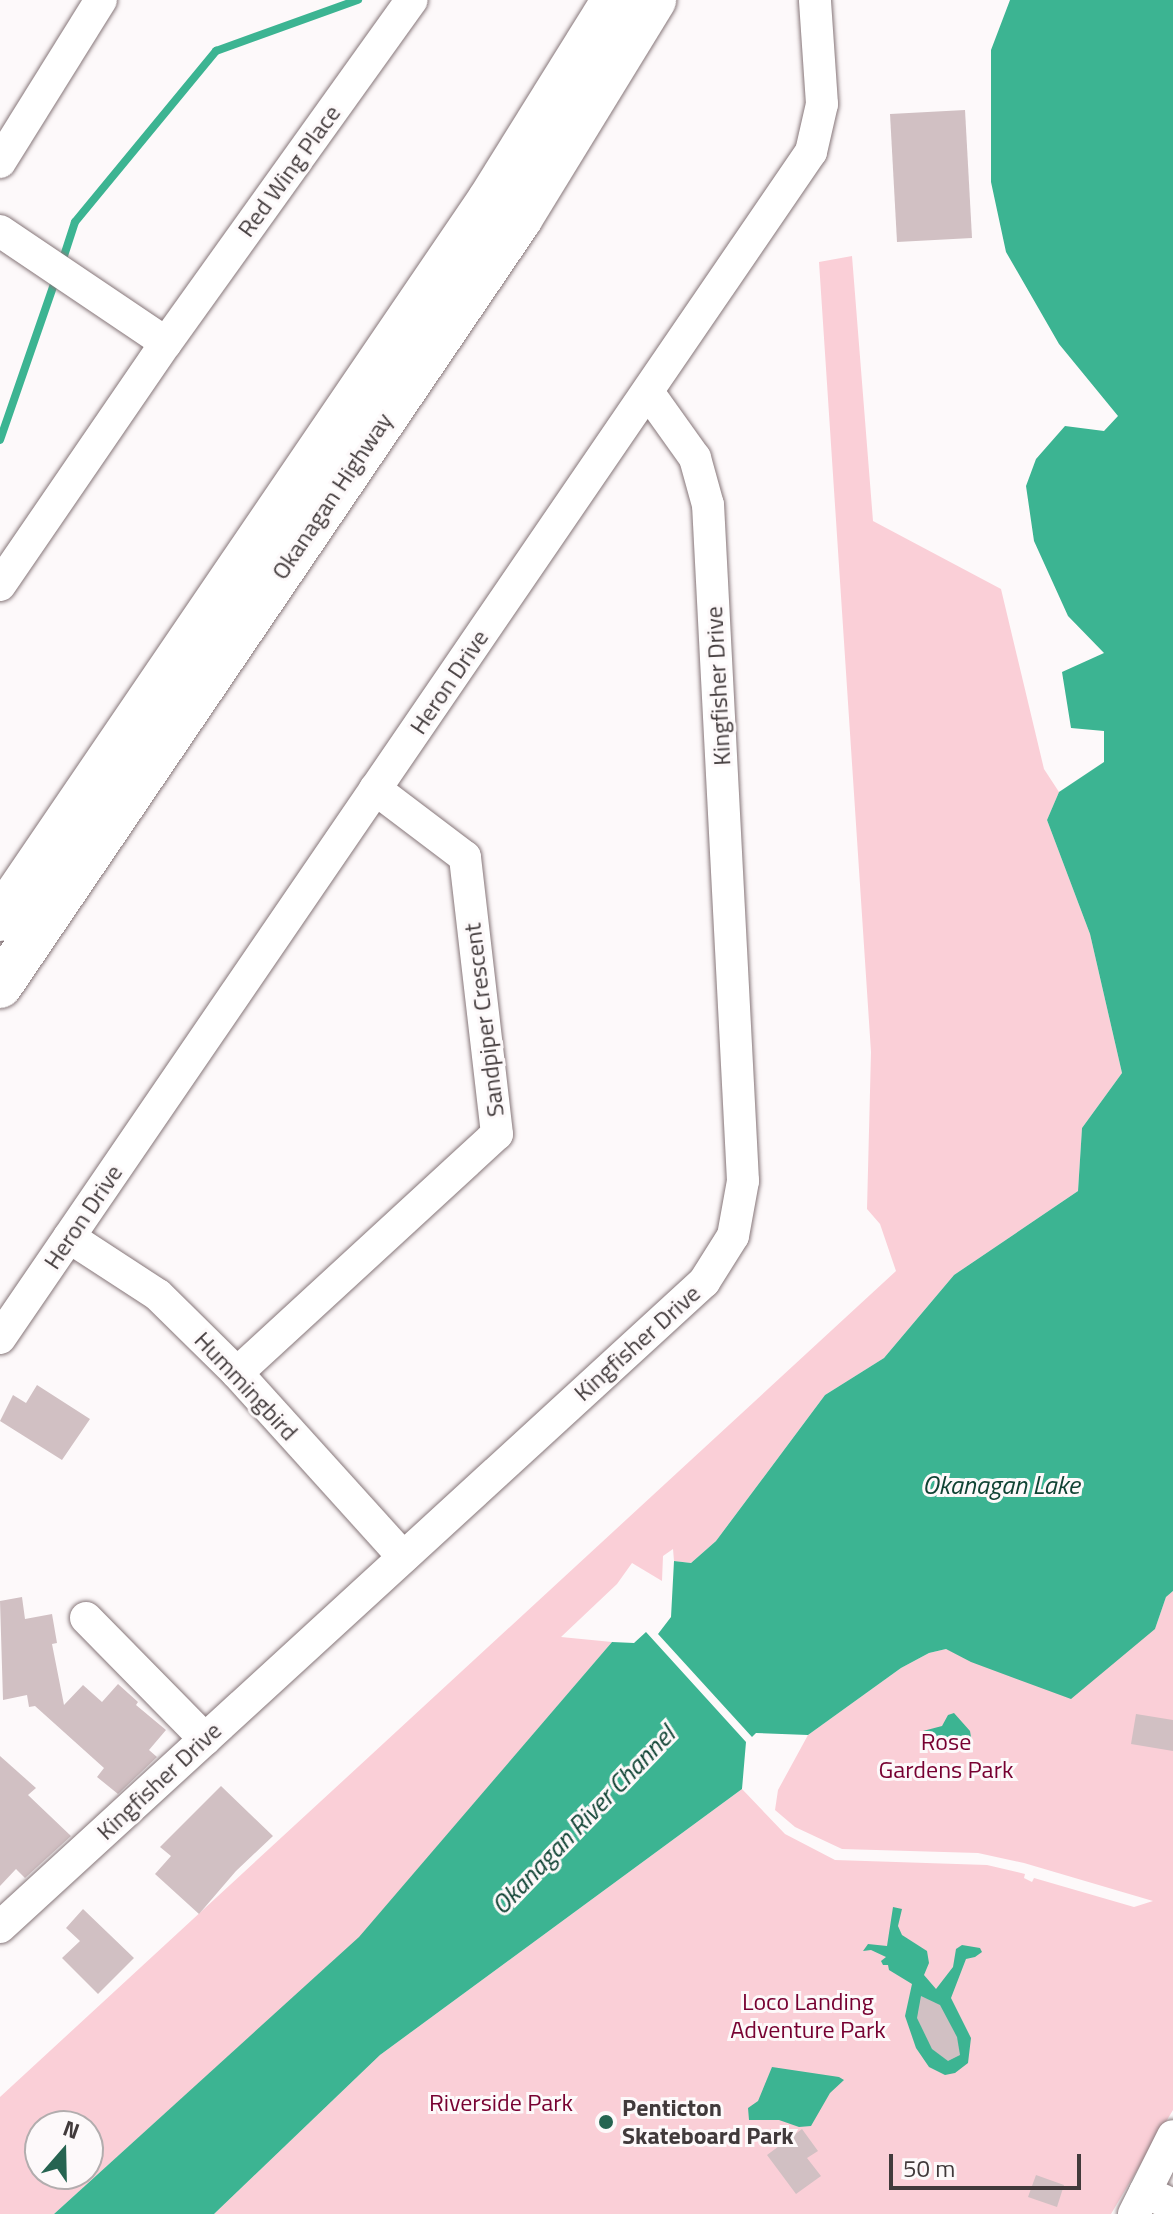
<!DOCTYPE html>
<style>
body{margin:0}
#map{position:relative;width:1173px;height:2214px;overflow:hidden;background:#fdf9fa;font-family:"Titillium Web",sans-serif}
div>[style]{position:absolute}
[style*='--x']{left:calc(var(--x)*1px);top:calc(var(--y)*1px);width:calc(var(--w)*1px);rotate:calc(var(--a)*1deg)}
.green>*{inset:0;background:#facfd7}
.water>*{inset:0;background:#3cb492}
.stream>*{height:8px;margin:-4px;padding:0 4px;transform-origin:4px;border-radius:4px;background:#3cb492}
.building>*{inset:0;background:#d1c0c3}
.roads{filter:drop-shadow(0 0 2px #867679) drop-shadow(0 0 2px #867679)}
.minor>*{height:32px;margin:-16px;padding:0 16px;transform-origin:16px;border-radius:16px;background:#fff}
.highway>*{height:44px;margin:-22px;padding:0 22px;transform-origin:22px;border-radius:22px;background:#fff}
.dots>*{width:22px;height:22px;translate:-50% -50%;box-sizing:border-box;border:4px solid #fdf9fa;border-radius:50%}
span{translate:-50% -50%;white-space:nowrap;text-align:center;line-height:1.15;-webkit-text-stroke:6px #fdf9fa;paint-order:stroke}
.street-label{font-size:24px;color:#413a3b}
.park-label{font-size:24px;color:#770031}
.poi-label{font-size:24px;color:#413a3b;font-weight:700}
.left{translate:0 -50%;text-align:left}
.water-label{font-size:26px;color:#104334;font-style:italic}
.north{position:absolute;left:24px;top:2110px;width:80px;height:80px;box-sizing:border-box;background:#fdf9fa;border:2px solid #b2adae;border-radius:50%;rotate:20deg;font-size:22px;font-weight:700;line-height:32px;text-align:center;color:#413a3b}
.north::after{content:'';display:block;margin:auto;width:28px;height:36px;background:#266451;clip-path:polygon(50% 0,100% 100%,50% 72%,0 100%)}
.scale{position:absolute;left:889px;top:2154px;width:192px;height:36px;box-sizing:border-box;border:4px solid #413a3b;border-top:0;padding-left:10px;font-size:24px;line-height:28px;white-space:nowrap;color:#413a3b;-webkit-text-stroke:6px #fdf9fa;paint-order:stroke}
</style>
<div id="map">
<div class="green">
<div style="clip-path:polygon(evenodd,852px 256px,873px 521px,1001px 589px,1044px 769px,1059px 792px,1047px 820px,1090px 934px,1122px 1073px,1082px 1128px,1078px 1191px,954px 1275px,884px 1358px,825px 1395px,716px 1541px,691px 1563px,674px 1561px,673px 1549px,663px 1556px,662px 1581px,632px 1563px,617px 1584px,561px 1637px,612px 1642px,360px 1937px,54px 2214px,0 2214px,0 2097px,896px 1271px,880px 1224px,867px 1209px,871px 1052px,819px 262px,852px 256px,40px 2126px,88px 2126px,88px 2174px,40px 2174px,40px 2126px)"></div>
<div style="clip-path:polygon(1173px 1591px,1173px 2110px,1111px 2214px,214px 2214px,380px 2055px,742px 1789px,785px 1834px,835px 1860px,987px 1865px,1025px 1874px,1024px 1878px,1032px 1882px,1034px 1878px,1134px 1907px,1153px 1901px,1024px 1863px,978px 1853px,842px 1849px,795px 1827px,775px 1810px,778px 1790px,808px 1735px,901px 1668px,929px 1653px,946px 1649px,969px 1658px,1155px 1629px,1166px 1597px)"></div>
</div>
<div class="water">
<div style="clip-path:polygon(1010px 0,1173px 0,1173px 1591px,1166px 1597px,1155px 1629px,1071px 1699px,971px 1662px,946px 1649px,929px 1653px,901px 1668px,808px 1735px,756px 1733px,752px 1737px,658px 1634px,671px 1617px,674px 1561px,691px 1563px,716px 1541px,825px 1395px,884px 1358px,954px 1275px,1078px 1191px,1082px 1128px,1122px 1073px,1090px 934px,1047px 820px,1059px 792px,1104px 762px,1104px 731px,1071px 728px,1062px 672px,1104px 653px,1068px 616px,1034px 541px,1026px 486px,1036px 459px,1065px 426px,1104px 431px,1118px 416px,1059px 344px,1006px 252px,991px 182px,991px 50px)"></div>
<div style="clip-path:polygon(646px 1632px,746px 1742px,742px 1789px,380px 2055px,214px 2214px,54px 2214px,359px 1937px,612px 1642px,634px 1643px)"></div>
<div style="clip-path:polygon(954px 1713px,970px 1731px,972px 1743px,963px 1745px,947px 1740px,928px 1743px,923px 1731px,942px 1726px,948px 1715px)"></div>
<div style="clip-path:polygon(893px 1907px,902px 1909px,898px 1926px,902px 1935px,927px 1951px,929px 1963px,924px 1975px,936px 1989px,953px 1967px,956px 1949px,962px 1945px,980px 1948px,982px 1952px,975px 1957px,966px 1959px,951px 1998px,971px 2038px,968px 2063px,955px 2073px,945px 2075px,929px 2067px,916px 2048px,905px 2016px,912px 1984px,889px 1970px,888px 1965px,883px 1965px,881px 1961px,886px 1957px,871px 1950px,863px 1951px,868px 1944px,887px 1946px)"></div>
<div style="clip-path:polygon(772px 2067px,839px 2077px,844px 2080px,830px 2093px,811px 2126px,799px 2127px,779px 2120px,749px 2120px,748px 2108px,758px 2101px)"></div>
</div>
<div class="stream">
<div style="--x:61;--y:265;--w:45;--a:-72"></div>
<div style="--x:75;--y:222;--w:222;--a:-50.5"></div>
<div style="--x:216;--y:51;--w:151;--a:-19.8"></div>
<div style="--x:0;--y:440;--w:171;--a:-70.9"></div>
</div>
<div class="building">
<div style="clip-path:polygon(965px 110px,972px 238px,897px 242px,890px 114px)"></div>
<div style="clip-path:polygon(37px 1385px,90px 1419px,62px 1460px,0 1421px,13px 1395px,26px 1403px)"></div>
<div style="clip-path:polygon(22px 1597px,25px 1619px,52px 1614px,57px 1643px,52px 1644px,64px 1705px,83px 1685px,102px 1702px,118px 1684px,138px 1702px,136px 1705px,166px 1730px,149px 1750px,157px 1757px,118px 1794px,97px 1777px,104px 1768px,35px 1706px,29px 1707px,27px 1695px,3px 1700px,0 1601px)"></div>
<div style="clip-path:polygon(1136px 1714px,1173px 1720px,1173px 1751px,1131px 1744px)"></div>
<div style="clip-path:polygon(0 1756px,36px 1788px,28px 1795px,71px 1836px,25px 1878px,16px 1869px,0 1886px)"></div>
<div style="clip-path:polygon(221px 1786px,273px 1836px,236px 1871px,199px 1914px,155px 1874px,171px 1856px,160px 1847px)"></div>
<div style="clip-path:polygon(83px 1909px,134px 1958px,98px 1994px,62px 1958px,80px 1941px,66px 1928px)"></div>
<div style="clip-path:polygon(921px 1996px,940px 2005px,957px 2037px,960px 2055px,948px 2061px,932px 2049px,917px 2018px)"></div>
<div style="clip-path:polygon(802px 2129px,818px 2151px,807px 2158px,821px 2176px,796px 2194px,767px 2155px)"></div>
<div style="clip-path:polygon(1036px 2175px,1064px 2185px,1057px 2207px,1028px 2197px)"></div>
</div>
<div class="roads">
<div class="minor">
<div style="--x:0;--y:162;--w:191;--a:-58.1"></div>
<div style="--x:0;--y:231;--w:200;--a:34"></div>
<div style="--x:0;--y:585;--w:293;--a:-55.6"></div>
<div style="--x:166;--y:343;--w:422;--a:-54.4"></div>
<div style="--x:69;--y:1237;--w:106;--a:33.1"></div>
<div style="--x:158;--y:1295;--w:111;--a:44.6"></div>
<div style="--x:237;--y:1373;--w:248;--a:47.9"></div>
<div style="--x:0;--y:1338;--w:1437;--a:-55.64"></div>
<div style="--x:811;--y:152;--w:49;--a:-77.1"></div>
<div style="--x:822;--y:104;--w:104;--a:-93.9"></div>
<div style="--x:237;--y:1373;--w:353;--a:-42.6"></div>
<div style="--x:497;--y:1134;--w:279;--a:-96.6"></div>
<div style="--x:465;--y:857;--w:113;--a:-142.9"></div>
<div style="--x:86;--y:1618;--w:170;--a:45.5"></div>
<div style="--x:0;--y:1927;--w:955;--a:-42.5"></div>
<div style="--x:704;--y:1282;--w:54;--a:-57.8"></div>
<div style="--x:733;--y:1236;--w:56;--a:-79.7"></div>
<div style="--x:743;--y:1181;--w:677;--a:-92.96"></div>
<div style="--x:708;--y:505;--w:49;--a:-105.5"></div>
<div style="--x:695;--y:458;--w:81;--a:-125.5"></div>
<div style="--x:1145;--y:2192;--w:31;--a:25"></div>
<div style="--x:1134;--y:2214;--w:87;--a:-63.4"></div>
</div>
<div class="highway">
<div style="--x:0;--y:919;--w:871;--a:-55.76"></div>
<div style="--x:490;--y:199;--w:234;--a:-58.1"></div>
<div style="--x:0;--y:986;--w:927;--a:-55.86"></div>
<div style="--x:520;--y:219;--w:257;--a:-58.5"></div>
</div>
</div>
<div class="dots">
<div style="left:606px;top:2122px;background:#266451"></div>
</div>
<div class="street-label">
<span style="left:289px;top:171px;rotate:-54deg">Red Wing Place</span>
<span style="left:332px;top:496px;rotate:-56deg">Okanagan Highway</span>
<span style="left:449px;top:682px;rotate:-56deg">Heron Drive</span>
<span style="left:718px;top:686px;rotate:-93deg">Kingfisher Drive</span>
<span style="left:484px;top:1020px;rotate:-97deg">Sandpiper Crescent</span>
<span style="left:83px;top:1217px;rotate:-56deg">Heron Drive</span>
<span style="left:637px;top:1343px;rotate:-42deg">Kingfisher Drive</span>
<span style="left:246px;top:1386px;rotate:47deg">Hummingbird</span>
<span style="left:159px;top:1781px;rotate:-43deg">Kingfisher Drive</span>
</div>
<div class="park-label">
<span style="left:946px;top:1756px">Rose<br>Gardens Park</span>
<span style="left:808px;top:2016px">Loco Landing<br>Adventure Park</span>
<span style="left:501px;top:2103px">Riverside Park</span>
</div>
<div class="poi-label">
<span class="left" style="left:622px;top:2122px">Penticton<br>Skateboard Park</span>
</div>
<div class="water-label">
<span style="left:1001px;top:1485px">Okanagan Lake</span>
<span style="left:583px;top:1820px;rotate:-46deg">Okanagan River Channel</span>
</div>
<div class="north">N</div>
<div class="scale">50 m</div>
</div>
